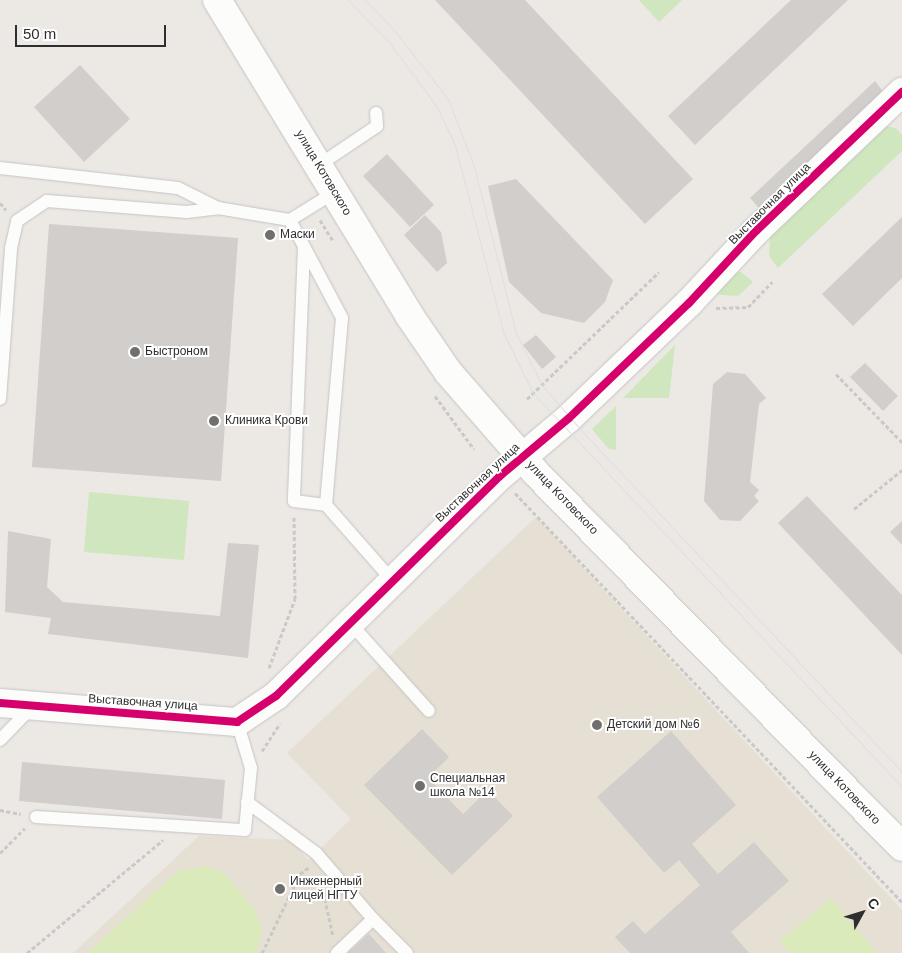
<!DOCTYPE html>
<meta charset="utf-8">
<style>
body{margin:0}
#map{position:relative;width:902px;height:953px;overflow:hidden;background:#ece8e4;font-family:Helvetica,sans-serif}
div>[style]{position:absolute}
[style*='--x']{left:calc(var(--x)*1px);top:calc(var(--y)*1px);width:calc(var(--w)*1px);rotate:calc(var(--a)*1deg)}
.education>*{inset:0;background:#e6dfd3}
.green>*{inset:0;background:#cfe6be}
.pitch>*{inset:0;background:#daeabb}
.building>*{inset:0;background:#d1cecb}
.path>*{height:3px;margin-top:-1.5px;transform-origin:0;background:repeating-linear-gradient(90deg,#c9c9c8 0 4px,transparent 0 6.5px)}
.roads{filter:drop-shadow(0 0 1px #c5c4c5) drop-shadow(0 0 1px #c5c4c5)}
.lane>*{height:12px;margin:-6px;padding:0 6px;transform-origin:6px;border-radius:6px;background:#fcfcfb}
.secondary>*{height:28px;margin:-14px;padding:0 14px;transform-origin:14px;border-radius:14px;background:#fcfcfb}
.tram>*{height:1px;margin:-0.5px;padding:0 0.5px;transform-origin:0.5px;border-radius:0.5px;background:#dfdfe1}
.cycleway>*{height:8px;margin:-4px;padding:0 4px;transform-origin:4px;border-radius:4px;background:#d6006c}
.dots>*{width:14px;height:14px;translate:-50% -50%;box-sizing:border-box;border:2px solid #fff;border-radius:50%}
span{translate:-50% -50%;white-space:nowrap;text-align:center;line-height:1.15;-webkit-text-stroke:4px #fff;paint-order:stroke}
.street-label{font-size:12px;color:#2e2e2e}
.poi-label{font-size:12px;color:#2e2e2e}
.left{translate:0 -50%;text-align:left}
.north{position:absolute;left:837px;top:888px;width:50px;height:50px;-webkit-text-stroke:4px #fff;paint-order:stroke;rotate:51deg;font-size:14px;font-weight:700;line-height:20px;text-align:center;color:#2e2e2e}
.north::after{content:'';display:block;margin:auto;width:18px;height:22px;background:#2e2e2e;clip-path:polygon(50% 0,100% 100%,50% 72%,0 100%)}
.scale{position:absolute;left:15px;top:25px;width:151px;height:22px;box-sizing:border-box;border:2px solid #2e2e2e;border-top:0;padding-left:6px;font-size:15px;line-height:18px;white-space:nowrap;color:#2e2e2e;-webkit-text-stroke:4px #fff;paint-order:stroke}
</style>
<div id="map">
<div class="education">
<div style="clip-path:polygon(536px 517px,902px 910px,902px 953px,73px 953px,199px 836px,292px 840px,308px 860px,316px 853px,351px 819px,287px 753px)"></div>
</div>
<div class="green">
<div style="clip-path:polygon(639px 0,682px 0,659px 22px)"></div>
<div style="clip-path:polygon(884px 125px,897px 129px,902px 135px,902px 151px,778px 268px,769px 256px,770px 236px)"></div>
<div style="clip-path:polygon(730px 272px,741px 272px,753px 282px,738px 296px,710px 294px)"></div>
<div style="clip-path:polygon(675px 345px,669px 398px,623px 398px)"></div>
<div style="clip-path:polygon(616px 406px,616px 450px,609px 449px,592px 429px)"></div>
<div style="clip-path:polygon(89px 492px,189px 501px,184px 560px,84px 552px)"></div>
</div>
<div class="pitch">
<div style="clip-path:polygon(206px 866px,223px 872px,254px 908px,262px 929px,256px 953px,87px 953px,178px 871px)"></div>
<div style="clip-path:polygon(831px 898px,877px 953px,790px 953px,780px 941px)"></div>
</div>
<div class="building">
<div style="clip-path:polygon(435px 0,525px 0,693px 179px,645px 224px)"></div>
<div style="clip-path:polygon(791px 0,848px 0,695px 145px,668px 116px)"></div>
<div style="clip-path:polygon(80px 65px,130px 119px,84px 162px,34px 107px)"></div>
<div style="clip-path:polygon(875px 81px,884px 93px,759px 208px,750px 198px)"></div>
<div style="clip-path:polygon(387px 154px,434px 205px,410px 227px,363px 176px)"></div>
<div style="clip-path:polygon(516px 179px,613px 280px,605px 302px,584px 323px,541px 313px,509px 282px,488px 186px)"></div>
<div style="clip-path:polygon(425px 215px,441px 232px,447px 263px,437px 272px,404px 235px)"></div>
<div style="clip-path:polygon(902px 217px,902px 278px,853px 326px,822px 294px)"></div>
<div style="clip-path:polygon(49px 224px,238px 238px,221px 481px,32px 467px)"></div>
<div style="clip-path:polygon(536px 335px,556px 357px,542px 369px,523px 345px)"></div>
<div style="clip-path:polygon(865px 363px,898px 396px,883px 411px,850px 377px)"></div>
<div style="clip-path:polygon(727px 372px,745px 374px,766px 398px,759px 404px,750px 482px,759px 490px,754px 496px,759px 501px,740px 521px,720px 520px,704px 501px,713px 384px)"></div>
<div style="clip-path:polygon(807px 496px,902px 595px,902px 655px,778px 523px)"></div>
<div style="clip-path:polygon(902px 521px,902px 545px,890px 532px)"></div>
<div style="clip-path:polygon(8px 531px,51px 539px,47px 587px,63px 602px,220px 616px,228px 543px,259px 545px,248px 658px,48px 634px,51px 618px,5px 612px)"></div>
<div style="clip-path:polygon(422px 729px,449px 757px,428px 778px,463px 814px,488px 790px,513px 816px,452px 875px,364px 785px)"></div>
<div style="clip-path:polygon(671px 731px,736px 805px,692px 844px,718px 874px,754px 842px,789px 881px,731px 932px,749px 953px,630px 953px,615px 937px,633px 921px,645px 934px,700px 885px,679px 860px,664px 873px,597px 797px)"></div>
<div style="clip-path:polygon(22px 762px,225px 780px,222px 819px,19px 801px)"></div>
<div style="clip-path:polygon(369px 934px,386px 953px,348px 953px)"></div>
</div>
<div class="path">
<div style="--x:0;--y:203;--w:9;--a:49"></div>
<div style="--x:320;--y:220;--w:26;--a:58"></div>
<div style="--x:716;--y:308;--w:32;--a:-2"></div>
<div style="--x:748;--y:307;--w:35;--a:-46"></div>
<div style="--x:836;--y:374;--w:95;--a:45.9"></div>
<div style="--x:435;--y:396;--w:66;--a:53.7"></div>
<div style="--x:527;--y:399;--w:183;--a:-43.9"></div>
<div style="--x:515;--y:493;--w:563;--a:46.58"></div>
<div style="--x:854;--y:509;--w:62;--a:-39.1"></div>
<div style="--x:269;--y:668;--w:74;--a:-69.4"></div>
<div style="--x:295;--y:599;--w:82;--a:-90.7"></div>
<div style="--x:262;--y:751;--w:33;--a:-57"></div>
<div style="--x:0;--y:810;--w:21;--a:11"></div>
<div style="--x:0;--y:853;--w:35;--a:-45"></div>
<div style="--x:322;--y:886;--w:51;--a:77.6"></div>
<div style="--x:27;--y:953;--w:177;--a:-39.7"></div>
<div style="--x:262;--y:953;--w:88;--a:-64.3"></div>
<div style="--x:300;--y:874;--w:11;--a:-38"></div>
</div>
<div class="roads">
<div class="lane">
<div style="--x:319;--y:165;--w:70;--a:-33.9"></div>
<div style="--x:377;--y:126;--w:13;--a:-94"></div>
<div style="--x:0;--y:168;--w:179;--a:6.4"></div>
<div style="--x:178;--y:188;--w:45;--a:26.6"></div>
<div style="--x:335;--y:192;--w:53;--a:148.1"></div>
<div style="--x:290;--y:220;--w:111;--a:62"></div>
<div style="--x:342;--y:318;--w:188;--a:94.9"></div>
<div style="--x:326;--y:505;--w:100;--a:48.7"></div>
<div style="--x:304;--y:248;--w:253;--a:92.3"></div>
<div style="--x:294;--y:501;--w:32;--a:7"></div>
<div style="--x:0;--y:399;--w:151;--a:-85.8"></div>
<div style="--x:11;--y:248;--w:28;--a:-77"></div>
<div style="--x:17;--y:221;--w:36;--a:-34"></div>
<div style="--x:47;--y:201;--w:140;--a:4.5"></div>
<div style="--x:187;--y:212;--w:31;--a:-7"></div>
<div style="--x:218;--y:208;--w:73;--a:9.5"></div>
<div style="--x:350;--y:623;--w:118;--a:48.1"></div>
<div style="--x:0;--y:740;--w:47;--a:-45.9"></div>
<div style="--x:247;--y:802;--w:86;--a:36.5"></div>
<div style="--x:316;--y:853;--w:87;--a:49.2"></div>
<div style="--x:373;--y:919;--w:50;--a:136.6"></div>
<div style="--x:36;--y:817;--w:209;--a:3.6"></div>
<div style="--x:245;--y:830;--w:62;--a:-84.5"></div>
<div style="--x:251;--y:768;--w:48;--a:-106.9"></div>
<div style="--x:373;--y:919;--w:48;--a:45"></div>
</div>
<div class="secondary">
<div style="--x:217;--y:0;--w:369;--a:58.6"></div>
<div style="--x:409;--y:315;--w:69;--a:55.6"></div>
<div style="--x:448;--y:372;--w:134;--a:48.9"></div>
<div style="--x:536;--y:473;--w:523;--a:45.62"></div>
<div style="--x:0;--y:703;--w:238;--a:4.6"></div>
<div style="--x:237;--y:722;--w:47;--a:-33.7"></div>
<div style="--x:276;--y:696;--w:314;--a:-44.5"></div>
<div style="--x:500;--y:476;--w:90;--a:-40"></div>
<div style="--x:569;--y:418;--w:166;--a:-43.8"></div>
<div style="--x:689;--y:303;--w:98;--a:-47.1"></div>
<div style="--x:756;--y:231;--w:202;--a:-43.6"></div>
</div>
</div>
<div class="tram">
<div style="--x:348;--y:0;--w:57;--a:45.7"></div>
<div style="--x:388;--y:41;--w:82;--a:53.4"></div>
<div style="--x:437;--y:107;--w:42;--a:64.7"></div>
<div style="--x:455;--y:145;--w:195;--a:75.5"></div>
<div style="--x:504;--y:334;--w:66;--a:63.8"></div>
<div style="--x:533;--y:393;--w:540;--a:46.88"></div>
<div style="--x:365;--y:0;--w:43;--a:45.9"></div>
<div style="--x:395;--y:31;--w:86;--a:52.1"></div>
<div style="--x:448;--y:99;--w:69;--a:68.7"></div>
<div style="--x:473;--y:163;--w:175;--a:75.8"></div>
<div style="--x:516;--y:333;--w:58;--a:63.4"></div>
<div style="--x:542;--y:385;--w:60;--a:49.1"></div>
<div style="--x:581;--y:430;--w:469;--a:46.8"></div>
</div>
<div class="cycleway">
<div style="--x:0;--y:703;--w:238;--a:4.6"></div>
<div style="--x:237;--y:722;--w:47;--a:-33.7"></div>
<div style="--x:276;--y:696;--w:314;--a:-44.5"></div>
<div style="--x:500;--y:476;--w:90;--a:-40"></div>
<div style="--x:569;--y:418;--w:166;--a:-43.8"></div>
<div style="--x:689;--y:303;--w:98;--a:-47.1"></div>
<div style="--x:756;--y:231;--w:202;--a:-43.6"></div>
</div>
<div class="dots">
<div style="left:270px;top:235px;background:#706f6e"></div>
<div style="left:135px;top:352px;background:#706f6e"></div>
<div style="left:214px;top:421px;background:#706f6e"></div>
<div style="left:597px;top:725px;background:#706f6e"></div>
<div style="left:420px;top:786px;background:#706f6e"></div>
<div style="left:280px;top:889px;background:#706f6e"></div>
</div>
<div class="street-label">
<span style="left:323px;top:173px;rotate:59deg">улица Котовского</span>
<span style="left:770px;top:204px;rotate:-45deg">Выставочная улица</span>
<span style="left:478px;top:483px;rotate:-43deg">Выставочная улица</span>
<span style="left:562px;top:498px;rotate:46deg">улица Котовского</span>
<span style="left:143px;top:703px;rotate:4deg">Выставочная улица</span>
<span style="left:844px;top:788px;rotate:46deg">улица Котовского</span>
</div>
<div class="poi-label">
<span class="left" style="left:280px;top:235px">Маски</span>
<span class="left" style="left:145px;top:352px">Быстроном</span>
<span class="left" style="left:225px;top:421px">Клиника Крови</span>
<span class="left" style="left:607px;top:725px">Детский дом №6</span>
<span class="left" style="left:430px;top:786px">Специальная<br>школа №14</span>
<span class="left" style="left:290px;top:889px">Инженерный<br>лицей НГТУ</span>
</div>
<div class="north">С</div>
<div class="scale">50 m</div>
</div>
